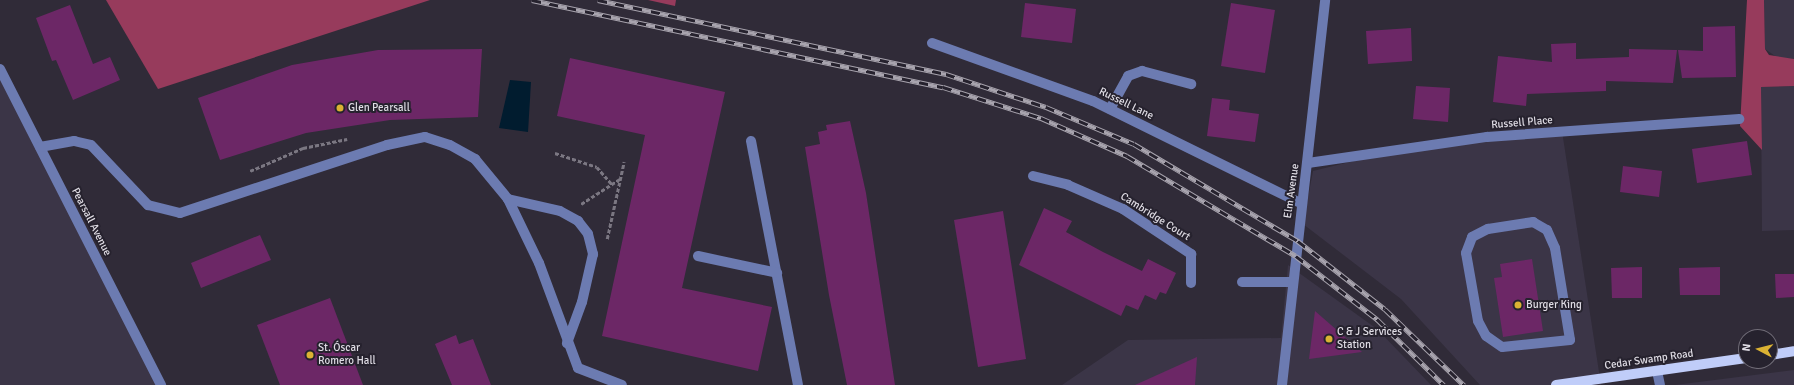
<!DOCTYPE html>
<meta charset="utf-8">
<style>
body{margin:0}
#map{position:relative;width:1794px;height:385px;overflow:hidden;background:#302b38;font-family:Signika,sans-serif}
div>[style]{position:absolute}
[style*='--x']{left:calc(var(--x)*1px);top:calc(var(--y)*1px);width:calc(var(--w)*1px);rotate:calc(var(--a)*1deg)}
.built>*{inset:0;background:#3b3547}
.forest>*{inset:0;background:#973b5c}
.water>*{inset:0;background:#011c2f}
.building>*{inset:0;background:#6c2766}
.path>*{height:2.5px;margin-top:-1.25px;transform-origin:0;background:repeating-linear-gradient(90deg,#7b7782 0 4px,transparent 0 6px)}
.minor>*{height:10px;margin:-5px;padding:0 5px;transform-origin:5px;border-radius:5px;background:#6c7bb1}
.major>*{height:10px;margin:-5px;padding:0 5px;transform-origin:5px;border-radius:5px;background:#c0cdf9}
.rail>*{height:4.5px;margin-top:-2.25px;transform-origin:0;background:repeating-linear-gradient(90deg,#26222e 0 9px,#a8a4ae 0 18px);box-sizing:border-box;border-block:1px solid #a8a4ae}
.dots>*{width:11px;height:11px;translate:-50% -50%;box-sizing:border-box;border:2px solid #26222e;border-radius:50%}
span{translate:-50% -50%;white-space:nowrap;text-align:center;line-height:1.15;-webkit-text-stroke:4px #26222e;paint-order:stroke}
.street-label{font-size:11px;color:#dfdce4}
.poi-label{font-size:11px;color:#dfdce4}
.left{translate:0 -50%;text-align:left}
.north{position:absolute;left:1738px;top:329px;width:40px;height:40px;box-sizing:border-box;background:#26222e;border:1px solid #706c77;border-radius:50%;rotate:277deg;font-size:11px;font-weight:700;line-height:16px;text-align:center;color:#dfdce4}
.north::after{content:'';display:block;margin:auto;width:14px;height:18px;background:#dbb233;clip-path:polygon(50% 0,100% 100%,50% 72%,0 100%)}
</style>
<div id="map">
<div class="built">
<div style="clip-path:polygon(1764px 0,1794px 0,1794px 59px,1778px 58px,1765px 49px)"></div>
<div style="clip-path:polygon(0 69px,161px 385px,0 385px)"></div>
<div style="clip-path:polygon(1794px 86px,1794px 230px,1762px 231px,1761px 87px)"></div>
<div style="clip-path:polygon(1562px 131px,1601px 385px,1480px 385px,1401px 299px,1303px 224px,1313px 171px,1378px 155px)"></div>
<div style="clip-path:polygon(1288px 265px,1377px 329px,1431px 385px,1062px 385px,1128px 340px,1281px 338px)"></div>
<div style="clip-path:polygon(1794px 370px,1794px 385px,1675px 385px)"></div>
</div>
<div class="forest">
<div style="clip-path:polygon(106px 0,430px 0,158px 89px)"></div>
<div style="clip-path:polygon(648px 0,676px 0,675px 6px)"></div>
<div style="clip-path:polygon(1747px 0,1764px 0,1765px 49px,1769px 55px,1794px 59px,1794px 86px,1761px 87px,1762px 150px,1740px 126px)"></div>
</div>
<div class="water">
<div style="clip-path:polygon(510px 80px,531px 82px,528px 132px,499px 128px)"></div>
</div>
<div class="building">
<div style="clip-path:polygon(1025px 3px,1076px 9px,1072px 43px,1021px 37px)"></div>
<div style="clip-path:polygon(1231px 3px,1275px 10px,1265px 73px,1221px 66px)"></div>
<div style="clip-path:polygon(70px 5px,93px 64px,110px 57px,120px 80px,73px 100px,56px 60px,52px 61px,36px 18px)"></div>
<div style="clip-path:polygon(1735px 26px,1736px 77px,1682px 78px,1678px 50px,1703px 51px,1703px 27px)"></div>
<div style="clip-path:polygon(1411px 28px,1412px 61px,1368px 64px,1366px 31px)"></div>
<div style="clip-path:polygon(1576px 43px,1576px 59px,1629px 57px,1629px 49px,1677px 50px,1673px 83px,1606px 81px,1606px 91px,1527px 94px,1526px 106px,1493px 102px,1498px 56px,1552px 62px,1551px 44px)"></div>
<div style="clip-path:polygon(482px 49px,478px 117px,390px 120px,306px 133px,220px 160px,198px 98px,292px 65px,378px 50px)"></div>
<div style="clip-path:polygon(570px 58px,725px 92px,682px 288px,772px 307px,758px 371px,602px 336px,645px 135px,557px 116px)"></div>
<div style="clip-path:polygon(1416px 86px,1450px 88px,1448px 122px,1413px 119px)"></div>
<div style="clip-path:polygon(1212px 98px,1230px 100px,1229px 110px,1259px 114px,1255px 142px,1207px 136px)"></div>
<div style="clip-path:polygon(850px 121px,866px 193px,895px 385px,847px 385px,829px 295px,805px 147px,820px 144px,818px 132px,827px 130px,826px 125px)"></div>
<div style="clip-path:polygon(1747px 141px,1752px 175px,1697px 183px,1692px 149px)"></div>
<div style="clip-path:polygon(1623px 166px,1662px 171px,1659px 197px,1620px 192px)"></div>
<div style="clip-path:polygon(1044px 208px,1072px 221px,1066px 232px,1103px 252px,1142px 271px,1148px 259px,1176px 273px,1166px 294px,1160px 292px,1156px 300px,1145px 295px,1138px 310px,1126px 305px,1121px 316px,1019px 265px)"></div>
<div style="clip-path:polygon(1003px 211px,1026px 359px,978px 367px,954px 220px)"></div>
<div style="clip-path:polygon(260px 235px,271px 260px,201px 288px,191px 263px)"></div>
<div style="clip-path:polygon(1532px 259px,1543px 331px,1503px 337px,1494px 278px,1502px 277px,1500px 264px)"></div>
<div style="clip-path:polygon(1642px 267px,1642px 298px,1612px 298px,1611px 268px)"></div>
<div style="clip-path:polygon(1720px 267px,1720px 295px,1680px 295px,1679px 268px)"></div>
<div style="clip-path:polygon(1775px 274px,1794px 274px,1794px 297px,1776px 298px)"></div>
<div style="clip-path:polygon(330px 298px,363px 385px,280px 385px,257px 325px)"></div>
<div style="clip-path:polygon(1315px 311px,1362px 352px,1309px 359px)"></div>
<div style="clip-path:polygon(456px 335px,459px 344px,473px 339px,491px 385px,452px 385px,435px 344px)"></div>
<div style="clip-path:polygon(1197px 357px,1195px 385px,1135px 385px)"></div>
</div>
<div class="path">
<div style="--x:555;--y:153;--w:44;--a:18.4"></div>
<div style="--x:597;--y:167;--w:23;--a:49"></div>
<div style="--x:250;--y:171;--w:58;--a:-23.5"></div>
<div style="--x:303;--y:148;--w:45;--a:-11.6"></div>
<div style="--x:581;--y:204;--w:46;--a:-32.7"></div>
<div style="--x:607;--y:239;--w:79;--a:-77.6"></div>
</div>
<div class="minor">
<div style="--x:932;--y:43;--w:171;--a:19.8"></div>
<div style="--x:1093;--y:101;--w:233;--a:26.2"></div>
<div style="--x:0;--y:69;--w:355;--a:63"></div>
<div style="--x:1110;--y:109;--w:38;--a:-61"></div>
<div style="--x:1128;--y:76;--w:15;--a:-20"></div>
<div style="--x:1142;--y:71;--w:51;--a:14.9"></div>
<div style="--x:751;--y:141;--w:248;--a:79.1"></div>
<div style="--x:40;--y:147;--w:35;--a:-10"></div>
<div style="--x:74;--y:141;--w:17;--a:13"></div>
<div style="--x:91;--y:145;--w:83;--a:46.5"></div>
<div style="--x:148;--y:205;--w:33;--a:14"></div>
<div style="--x:180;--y:213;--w:218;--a:-18.2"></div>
<div style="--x:387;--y:145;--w:39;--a:-12"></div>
<div style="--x:425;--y:137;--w:26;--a:18"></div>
<div style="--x:450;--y:145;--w:29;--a:29"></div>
<div style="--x:475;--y:159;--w:52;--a:50.5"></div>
<div style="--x:508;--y:199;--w:71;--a:64.2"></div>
<div style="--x:539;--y:263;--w:112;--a:69.6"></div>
<div style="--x:578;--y:368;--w:47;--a:21.1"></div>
<div style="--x:1308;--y:163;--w:181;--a:-8.3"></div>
<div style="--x:1487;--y:137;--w:253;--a:-4.1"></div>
<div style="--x:1033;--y:176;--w:36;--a:14"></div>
<div style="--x:1068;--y:185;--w:60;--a:23.6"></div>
<div style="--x:1123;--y:209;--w:82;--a:33.5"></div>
<div style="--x:1191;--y:254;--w:29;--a:90"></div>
<div style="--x:508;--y:199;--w:53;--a:13"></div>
<div style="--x:560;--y:211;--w:21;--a:29"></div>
<div style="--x:578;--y:221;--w:16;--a:52"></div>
<div style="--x:588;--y:234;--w:21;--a:76"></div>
<div style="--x:593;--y:254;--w:49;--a:102.9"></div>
<div style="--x:582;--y:302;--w:44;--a:110.1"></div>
<div style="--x:1533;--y:222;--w:16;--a:30"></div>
<div style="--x:1547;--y:230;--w:20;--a:66"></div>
<div style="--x:1555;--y:248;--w:93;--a:80.7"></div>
<div style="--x:1570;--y:340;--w:68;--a:174.1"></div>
<div style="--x:1502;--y:347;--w:19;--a:-145"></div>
<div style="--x:1486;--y:336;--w:17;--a:-118"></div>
<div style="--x:1478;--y:321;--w:69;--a:-100"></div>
<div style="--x:1466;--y:253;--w:17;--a:-69"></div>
<div style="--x:1472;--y:237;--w:18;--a:-27"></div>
<div style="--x:1488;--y:229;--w:46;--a:-8.8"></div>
<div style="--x:698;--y:256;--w:81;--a:12.1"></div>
<div style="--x:1242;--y:282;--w:50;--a:0"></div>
<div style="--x:1657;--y:371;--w:14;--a:78"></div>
<div style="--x:1282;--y:385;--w:387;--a:-83.6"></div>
</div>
<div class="major">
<div style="--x:1770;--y:355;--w:24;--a:-9"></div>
<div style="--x:1556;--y:385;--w:192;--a:-8.1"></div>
</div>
<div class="rail">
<div style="--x:532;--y:0;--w:420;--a:12"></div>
<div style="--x:943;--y:87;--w:103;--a:17.6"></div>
<div style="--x:1041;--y:118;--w:94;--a:23.8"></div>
<div style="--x:1127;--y:156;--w:196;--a:30.6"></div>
<div style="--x:1296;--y:256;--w:103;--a:37.9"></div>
<div style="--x:1377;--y:319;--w:94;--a:44.6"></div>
<div style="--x:598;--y:0;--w:356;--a:12"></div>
<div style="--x:946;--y:74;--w:105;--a:18.3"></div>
<div style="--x:1046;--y:107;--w:95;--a:22.8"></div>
<div style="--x:1134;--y:144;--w:191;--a:30.6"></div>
<div style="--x:1298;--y:241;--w:110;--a:38"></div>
<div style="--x:1385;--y:309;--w:110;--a:43.9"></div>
</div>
<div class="dots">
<div style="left:340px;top:108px;background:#dbb233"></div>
<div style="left:1518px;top:305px;background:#dbb233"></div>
<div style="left:1329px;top:339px;background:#dbb233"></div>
<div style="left:310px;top:355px;background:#dbb233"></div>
</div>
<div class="street-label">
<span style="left:1126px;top:104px;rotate:26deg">Russell Lane</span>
<span style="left:1522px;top:123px;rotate:-5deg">Russell Place</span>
<span style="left:1292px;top:191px;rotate:-82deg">Elm Avenue</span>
<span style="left:1155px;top:217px;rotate:32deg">Cambridge Court</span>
<span style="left:91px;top:222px;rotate:63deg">Pearsall Avenue</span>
<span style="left:1649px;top:360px;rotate:-8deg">Cedar Swamp Road</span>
</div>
<div class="poi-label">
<span class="left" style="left:348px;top:108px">Glen Pearsall</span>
<span class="left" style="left:1526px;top:305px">Burger King</span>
<span class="left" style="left:1337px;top:339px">C &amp; J Services<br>Station</span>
<span class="left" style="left:318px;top:355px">St. Óscar<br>Romero Hall</span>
</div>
<div class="north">N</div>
</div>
